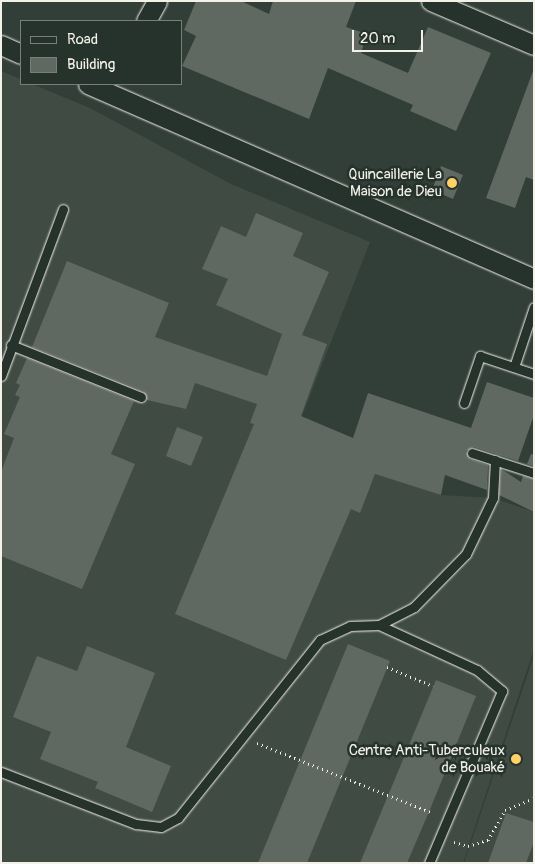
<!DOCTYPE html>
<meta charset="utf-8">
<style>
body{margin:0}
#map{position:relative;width:535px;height:864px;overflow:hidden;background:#323e38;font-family:Pangolin,sans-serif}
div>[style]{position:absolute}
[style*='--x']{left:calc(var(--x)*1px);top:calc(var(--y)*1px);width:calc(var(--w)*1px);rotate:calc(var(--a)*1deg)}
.built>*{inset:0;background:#404b44}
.building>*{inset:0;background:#5f6861}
.path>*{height:3px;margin-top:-1.5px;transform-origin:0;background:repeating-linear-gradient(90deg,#f4f1e8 0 1px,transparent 0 5px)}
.roads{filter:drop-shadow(0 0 1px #f4f1e8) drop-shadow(0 0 1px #f4f1e8)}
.lane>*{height:9px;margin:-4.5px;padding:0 4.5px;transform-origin:4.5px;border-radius:4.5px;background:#26332d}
.street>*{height:19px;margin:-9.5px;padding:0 9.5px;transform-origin:9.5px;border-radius:9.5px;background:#26332d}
.dots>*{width:14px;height:14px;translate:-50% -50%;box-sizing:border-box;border:2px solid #26332d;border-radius:50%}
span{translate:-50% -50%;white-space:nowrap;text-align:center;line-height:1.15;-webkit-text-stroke:5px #26332d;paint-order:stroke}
.poi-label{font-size:15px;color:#f4f1e8}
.right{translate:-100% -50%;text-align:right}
.frame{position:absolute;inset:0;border:2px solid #f4f1e8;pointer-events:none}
.legend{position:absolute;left:20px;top:20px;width:162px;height:65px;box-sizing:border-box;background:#26332d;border:1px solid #787f78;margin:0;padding:6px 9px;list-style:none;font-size:15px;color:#f4f1e8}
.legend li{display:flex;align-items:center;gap:10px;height:25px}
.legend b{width:25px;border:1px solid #787f78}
.scale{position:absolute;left:352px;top:30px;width:71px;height:22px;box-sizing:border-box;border:2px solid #f4f1e8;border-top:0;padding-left:6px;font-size:15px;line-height:18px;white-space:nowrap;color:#f4f1e8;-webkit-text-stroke:4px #26332d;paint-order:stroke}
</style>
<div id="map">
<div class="built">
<div style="clip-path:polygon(1px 71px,21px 79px,21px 84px,32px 84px,90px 108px,231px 184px,370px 242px,302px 416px,321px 456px,441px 495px,493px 498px,534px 512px,534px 649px,463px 863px,1px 863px)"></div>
<div style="clip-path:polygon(534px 655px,534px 863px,464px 863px)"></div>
</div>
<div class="building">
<div style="clip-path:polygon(196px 1px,241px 1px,269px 14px,273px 1px,356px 1px,346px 27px,367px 34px,361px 53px,408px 73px,428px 27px,491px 53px,456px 131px,410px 111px,413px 105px,328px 68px,309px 119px,182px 66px,196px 36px,184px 30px)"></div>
<div style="clip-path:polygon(533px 71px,534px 180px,526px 177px,515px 208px,486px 198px)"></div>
<div style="clip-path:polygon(441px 166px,463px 175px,453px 199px,432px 190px)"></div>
<div style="clip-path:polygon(256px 213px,303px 233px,293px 256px,329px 272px,302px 335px,327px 344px,301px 416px,353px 438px,368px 393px,471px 428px,487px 382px,534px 398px,534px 415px,518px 461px,474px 447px,466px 451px,470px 459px,488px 465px,487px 490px,445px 475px,441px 495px,375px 474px,360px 513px,351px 509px,286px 660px,175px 614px,254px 424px,250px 423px,257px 404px,195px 383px,186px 409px,147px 400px,143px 391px,32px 347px,67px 261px,169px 303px,155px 337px,267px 376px,282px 334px,216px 305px,228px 279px,202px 269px,221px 226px,246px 237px)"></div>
<div style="clip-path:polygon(27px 358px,134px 401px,111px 454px,135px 464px,82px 589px,1px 556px,1px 472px,14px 438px,4px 434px,20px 397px,15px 395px,20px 385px,16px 383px)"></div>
<div style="clip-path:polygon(177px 427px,203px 437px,191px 466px,166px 456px)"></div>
<div style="clip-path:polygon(531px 454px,534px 455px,534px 466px,527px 464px)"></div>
<div style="clip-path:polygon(501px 469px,521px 482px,523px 476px,534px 479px,534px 512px,499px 495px)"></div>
<div style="clip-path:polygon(348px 644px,390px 661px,307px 863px,258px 863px)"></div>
<div style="clip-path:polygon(87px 646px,155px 673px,126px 747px,171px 766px,152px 812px,95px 788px,98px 782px,40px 759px,51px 732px,13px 717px,37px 656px,77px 671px)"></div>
<div style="clip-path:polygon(436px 680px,476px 696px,431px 807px,407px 863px,360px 863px)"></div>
<div style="clip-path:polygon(506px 813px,534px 822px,534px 842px,526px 863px,488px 863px)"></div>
</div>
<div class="path">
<div style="--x:387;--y:667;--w:50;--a:22.4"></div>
<div style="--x:257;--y:743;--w:189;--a:21.7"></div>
<div style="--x:454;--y:842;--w:15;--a:16"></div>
<div style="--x:468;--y:846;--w:21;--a:-17"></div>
<div style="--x:488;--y:840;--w:34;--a:-60"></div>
<div style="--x:505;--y:810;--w:31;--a:-22"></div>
</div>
<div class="roads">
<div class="lane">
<div style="--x:11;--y:345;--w:140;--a:21.8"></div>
<div style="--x:514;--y:367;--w:63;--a:-71.6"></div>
<div style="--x:1;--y:376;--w:178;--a:-69.6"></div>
<div style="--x:464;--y:403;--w:50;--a:-71.2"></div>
<div style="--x:480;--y:356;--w:57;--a:18.4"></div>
<div style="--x:472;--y:453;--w:65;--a:17.9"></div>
<div style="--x:379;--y:625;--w:39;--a:-27"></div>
<div style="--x:414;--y:607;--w:74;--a:-45.5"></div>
<div style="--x:466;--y:554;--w:62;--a:-64.3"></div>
<div style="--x:493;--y:498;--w:38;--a:-87"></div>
<div style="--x:1;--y:772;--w:145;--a:21.1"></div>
<div style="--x:136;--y:824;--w:25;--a:7"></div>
<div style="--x:161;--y:827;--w:19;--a:-28"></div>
<div style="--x:178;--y:818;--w:228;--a:-51.4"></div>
<div style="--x:320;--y:640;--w:33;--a:-25"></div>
<div style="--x:350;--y:626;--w:29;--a:-2"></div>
<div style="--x:379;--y:625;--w:108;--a:24.7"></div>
<div style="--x:477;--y:670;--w:33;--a:40"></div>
<div style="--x:502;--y:691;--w:187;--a:113"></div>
</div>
<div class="street">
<div style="--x:431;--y:1;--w:112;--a:23.1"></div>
<div style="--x:146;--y:21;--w:23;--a:-61"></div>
<div style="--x:1;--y:45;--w:22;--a:24"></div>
<div style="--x:88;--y:84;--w:487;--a:23.6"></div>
</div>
</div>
<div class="dots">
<div style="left:452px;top:183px;background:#ffd166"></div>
<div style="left:516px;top:759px;background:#ffd166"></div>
</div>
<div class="poi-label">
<span class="right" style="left:442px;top:183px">Quincaillerie La<br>Maison de Dieu</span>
<span class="right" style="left:505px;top:759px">Centre Anti-Tuberculeux<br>de Bouaké</span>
</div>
<div class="frame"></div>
<ul class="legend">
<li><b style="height:6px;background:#26332d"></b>Road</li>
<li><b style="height:14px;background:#5f6861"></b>Building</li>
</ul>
<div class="scale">20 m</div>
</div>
